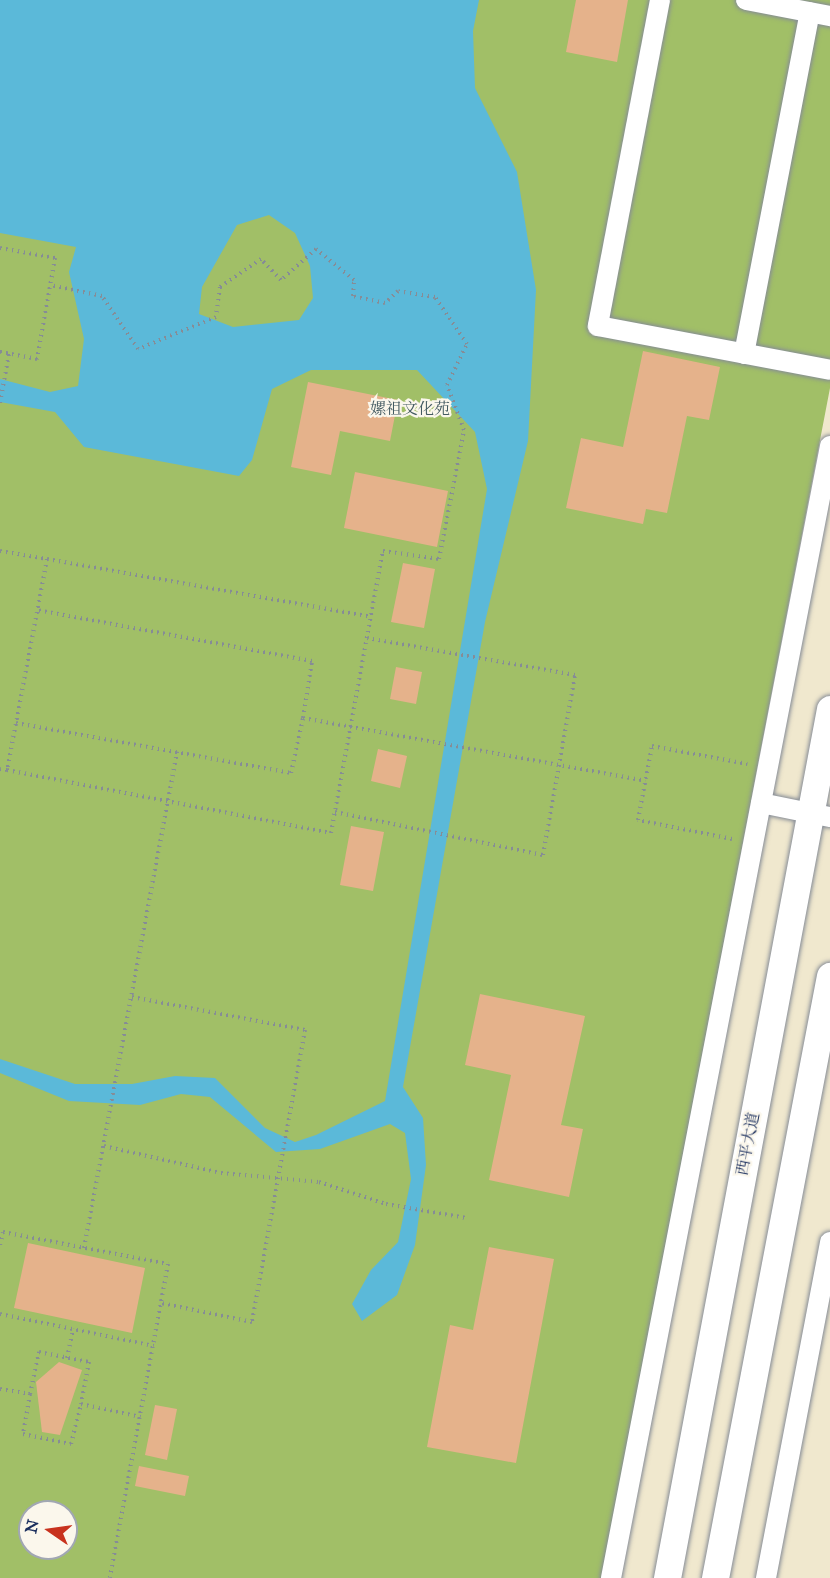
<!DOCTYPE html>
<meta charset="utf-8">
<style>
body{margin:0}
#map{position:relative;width:830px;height:1578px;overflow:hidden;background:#f0e8ce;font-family:"IM FELL Great Primer","Noto Serif SC",serif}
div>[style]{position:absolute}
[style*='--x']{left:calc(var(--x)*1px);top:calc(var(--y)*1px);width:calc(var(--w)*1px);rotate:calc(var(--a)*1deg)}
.green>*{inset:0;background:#a1bf67}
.water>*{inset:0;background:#5bb9d9}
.building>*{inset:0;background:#e5b28b}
.path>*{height:4px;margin-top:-2px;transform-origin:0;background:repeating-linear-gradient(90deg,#868c96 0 1.5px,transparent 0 6px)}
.roads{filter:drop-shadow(0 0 2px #868c96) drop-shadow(0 0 2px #868c96)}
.minor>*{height:20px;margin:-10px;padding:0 10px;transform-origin:10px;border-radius:10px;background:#fff}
.secondary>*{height:27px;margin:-13.5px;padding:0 13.5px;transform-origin:13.5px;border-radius:13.5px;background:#fff}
span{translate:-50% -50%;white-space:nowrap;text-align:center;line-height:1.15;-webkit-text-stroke:4.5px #fbf7ec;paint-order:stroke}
.park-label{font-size:16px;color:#435a61}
.street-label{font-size:16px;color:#1b2f5e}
.north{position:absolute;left:18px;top:1500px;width:60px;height:60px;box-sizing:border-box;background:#fbf7ec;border:2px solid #a1a7b3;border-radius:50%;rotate:283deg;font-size:16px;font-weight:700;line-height:24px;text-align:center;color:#1b2f5e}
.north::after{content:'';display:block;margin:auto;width:21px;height:27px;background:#c8321e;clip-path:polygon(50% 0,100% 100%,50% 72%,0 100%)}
</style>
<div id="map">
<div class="green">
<div style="clip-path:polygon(evenodd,0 0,830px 0,830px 388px,602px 1578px,0 1578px,0 0,30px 1512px,66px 1512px,66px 1548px,30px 1548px,30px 1512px)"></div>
</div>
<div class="water">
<div style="clip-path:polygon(evenodd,0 0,479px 0,473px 31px,475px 88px,517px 172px,536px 290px,528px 441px,485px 622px,403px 1087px,423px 1118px,426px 1165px,415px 1245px,397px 1295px,362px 1321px,352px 1304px,371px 1270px,398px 1242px,411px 1179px,405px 1133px,390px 1124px,320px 1149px,276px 1152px,210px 1097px,181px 1094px,140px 1105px,69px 1101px,0 1073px,0 1059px,75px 1084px,132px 1084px,175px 1076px,215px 1078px,265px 1128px,295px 1142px,316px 1135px,385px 1101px,487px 489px,475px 432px,417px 370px,311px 370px,272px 389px,252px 460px,239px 476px,84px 447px,55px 412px,0 402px,0 379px,50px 392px,78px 386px,84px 339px,69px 272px,76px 247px,0 233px,0 0,269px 215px,295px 233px,310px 266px,313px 298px,299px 320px,233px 327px,199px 314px,202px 287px,237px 225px,269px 215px)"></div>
</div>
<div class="building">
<div style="clip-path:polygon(576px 0,628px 0,617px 62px,566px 52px)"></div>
<div style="clip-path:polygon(643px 351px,720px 367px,709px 420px,687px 416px,667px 513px,646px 509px,643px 524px,566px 508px,581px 438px,623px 447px)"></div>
<div style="clip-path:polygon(308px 382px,398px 400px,390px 441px,340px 431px,331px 475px,291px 467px)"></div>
<div style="clip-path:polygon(355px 472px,448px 491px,437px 547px,344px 528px)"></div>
<div style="clip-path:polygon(403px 563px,435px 569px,424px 628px,391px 622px)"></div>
<div style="clip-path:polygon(396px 667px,422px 672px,416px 704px,390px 699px)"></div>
<div style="clip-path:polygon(378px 749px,407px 756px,400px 788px,371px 781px)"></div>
<div style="clip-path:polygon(351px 826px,384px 832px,373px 891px,340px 885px)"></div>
<div style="clip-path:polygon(480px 994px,585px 1016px,561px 1125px,583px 1129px,569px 1197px,489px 1180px,511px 1075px,465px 1065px)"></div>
<div style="clip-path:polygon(28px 1243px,145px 1268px,132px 1333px,14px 1308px)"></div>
<div style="clip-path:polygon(489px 1247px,554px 1259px,516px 1463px,427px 1447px,450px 1325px,473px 1330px)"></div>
<div style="clip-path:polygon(59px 1362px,82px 1370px,60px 1435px,42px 1432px,36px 1382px)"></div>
<div style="clip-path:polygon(155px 1405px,177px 1409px,167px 1460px,145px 1455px)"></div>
<div style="clip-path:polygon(139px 1466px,189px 1476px,185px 1496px,135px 1486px)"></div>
</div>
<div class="path">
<div style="--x:0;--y:248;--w:56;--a:10.3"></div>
<div style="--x:55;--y:258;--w:103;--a:100.1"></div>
<div style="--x:37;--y:359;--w:38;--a:-169"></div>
<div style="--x:0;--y:403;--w:50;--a:-79.6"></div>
<div style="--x:0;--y:551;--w:48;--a:9.7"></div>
<div style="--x:47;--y:559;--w:215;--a:100.7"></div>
<div style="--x:7;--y:770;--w:7;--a:-172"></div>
<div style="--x:47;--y:559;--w:329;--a:10.1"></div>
<div style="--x:303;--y:718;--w:348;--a:10.4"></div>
<div style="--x:16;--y:723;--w:280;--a:10.3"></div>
<div style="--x:291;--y:773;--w:56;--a:-77.7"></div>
<div style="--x:303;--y:718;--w:58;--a:-81"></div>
<div style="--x:312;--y:661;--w:280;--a:-169.5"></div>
<div style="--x:7;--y:770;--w:330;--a:11"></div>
<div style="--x:331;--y:833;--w:287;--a:-79.6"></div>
<div style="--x:383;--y:551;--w:57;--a:8.1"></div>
<div style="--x:439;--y:559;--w:131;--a:-79"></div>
<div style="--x:464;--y:430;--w:48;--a:-110.7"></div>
<div style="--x:447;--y:385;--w:46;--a:-64"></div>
<div style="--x:467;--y:344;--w:57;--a:-124.2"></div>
<div style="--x:435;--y:297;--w:37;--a:-171"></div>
<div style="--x:398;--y:291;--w:18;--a:137"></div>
<div style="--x:385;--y:303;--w:33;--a:-168"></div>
<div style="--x:353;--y:296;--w:16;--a:-86"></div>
<div style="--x:354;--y:280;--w:49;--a:-140.8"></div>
<div style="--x:316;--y:249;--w:47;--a:138.5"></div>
<div style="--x:281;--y:280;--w:29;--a:-134"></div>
<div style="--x:261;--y:259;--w:50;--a:145.7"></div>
<div style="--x:220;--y:287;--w:30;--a:98"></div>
<div style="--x:216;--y:317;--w:84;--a:157.7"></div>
<div style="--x:138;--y:349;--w:64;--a:-124.2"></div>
<div style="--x:102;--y:296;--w:53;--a:-168.1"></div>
<div style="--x:335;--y:812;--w:212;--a:11.7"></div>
<div style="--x:543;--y:855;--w:183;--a:-79.9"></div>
<div style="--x:575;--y:675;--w:211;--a:-169.9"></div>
<div style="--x:732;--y:839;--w:96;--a:-168.6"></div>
<div style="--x:638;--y:820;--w:75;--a:-79.3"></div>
<div style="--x:652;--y:746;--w:97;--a:10.7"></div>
<div style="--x:132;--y:997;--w:176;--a:10.8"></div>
<div style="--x:305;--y:1030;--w:297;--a:100.3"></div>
<div style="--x:252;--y:1322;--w:93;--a:-168.2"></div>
<div style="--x:104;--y:1146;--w:120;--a:13"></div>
<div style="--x:221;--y:1173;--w:98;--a:5.2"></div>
<div style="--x:319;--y:1182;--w:71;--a:18.2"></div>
<div style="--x:386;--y:1204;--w:82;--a:9.8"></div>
<div style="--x:0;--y:1245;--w:13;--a:-77"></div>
<div style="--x:3;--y:1232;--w:168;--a:11"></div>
<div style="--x:168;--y:1264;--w:319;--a:100.5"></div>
<div style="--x:84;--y:1248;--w:505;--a:-79.38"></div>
<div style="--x:0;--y:1314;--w:157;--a:11.7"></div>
<div style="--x:67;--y:1358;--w:30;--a:-78"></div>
<div style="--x:0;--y:1389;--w:30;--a:9"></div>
<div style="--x:30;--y:1394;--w:41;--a:99.9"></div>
<div style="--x:23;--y:1434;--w:49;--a:11.8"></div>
<div style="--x:71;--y:1444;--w:41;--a:-76"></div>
<div style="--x:81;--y:1404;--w:61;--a:12.2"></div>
<div style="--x:30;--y:1394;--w:43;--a:-77.9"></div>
<div style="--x:39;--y:1352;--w:51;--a:11.3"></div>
<div style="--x:89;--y:1362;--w:43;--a:100.8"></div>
</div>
<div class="roads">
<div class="minor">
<div style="--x:660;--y:0;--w:332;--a:100.8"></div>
<div style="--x:598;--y:326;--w:236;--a:10.7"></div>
<div style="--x:746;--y:0;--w:86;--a:10.8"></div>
<div style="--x:744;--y:354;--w:348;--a:-79.1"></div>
<div style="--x:761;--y:803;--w:70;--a:11.5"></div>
<div style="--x:611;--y:1578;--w:1153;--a:-79.05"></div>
<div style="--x:766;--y:1578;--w:342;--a:-79.2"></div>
</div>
<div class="secondary">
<div style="--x:667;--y:1578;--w:884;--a:-79.38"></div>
<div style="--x:715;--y:1578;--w:613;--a:-79.19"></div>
</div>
</div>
<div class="park-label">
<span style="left:410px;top:409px">嫘祖文化苑</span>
</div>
<div class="street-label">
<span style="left:748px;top:1144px;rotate:-79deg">西平大道</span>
</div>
<div class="north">N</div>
</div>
